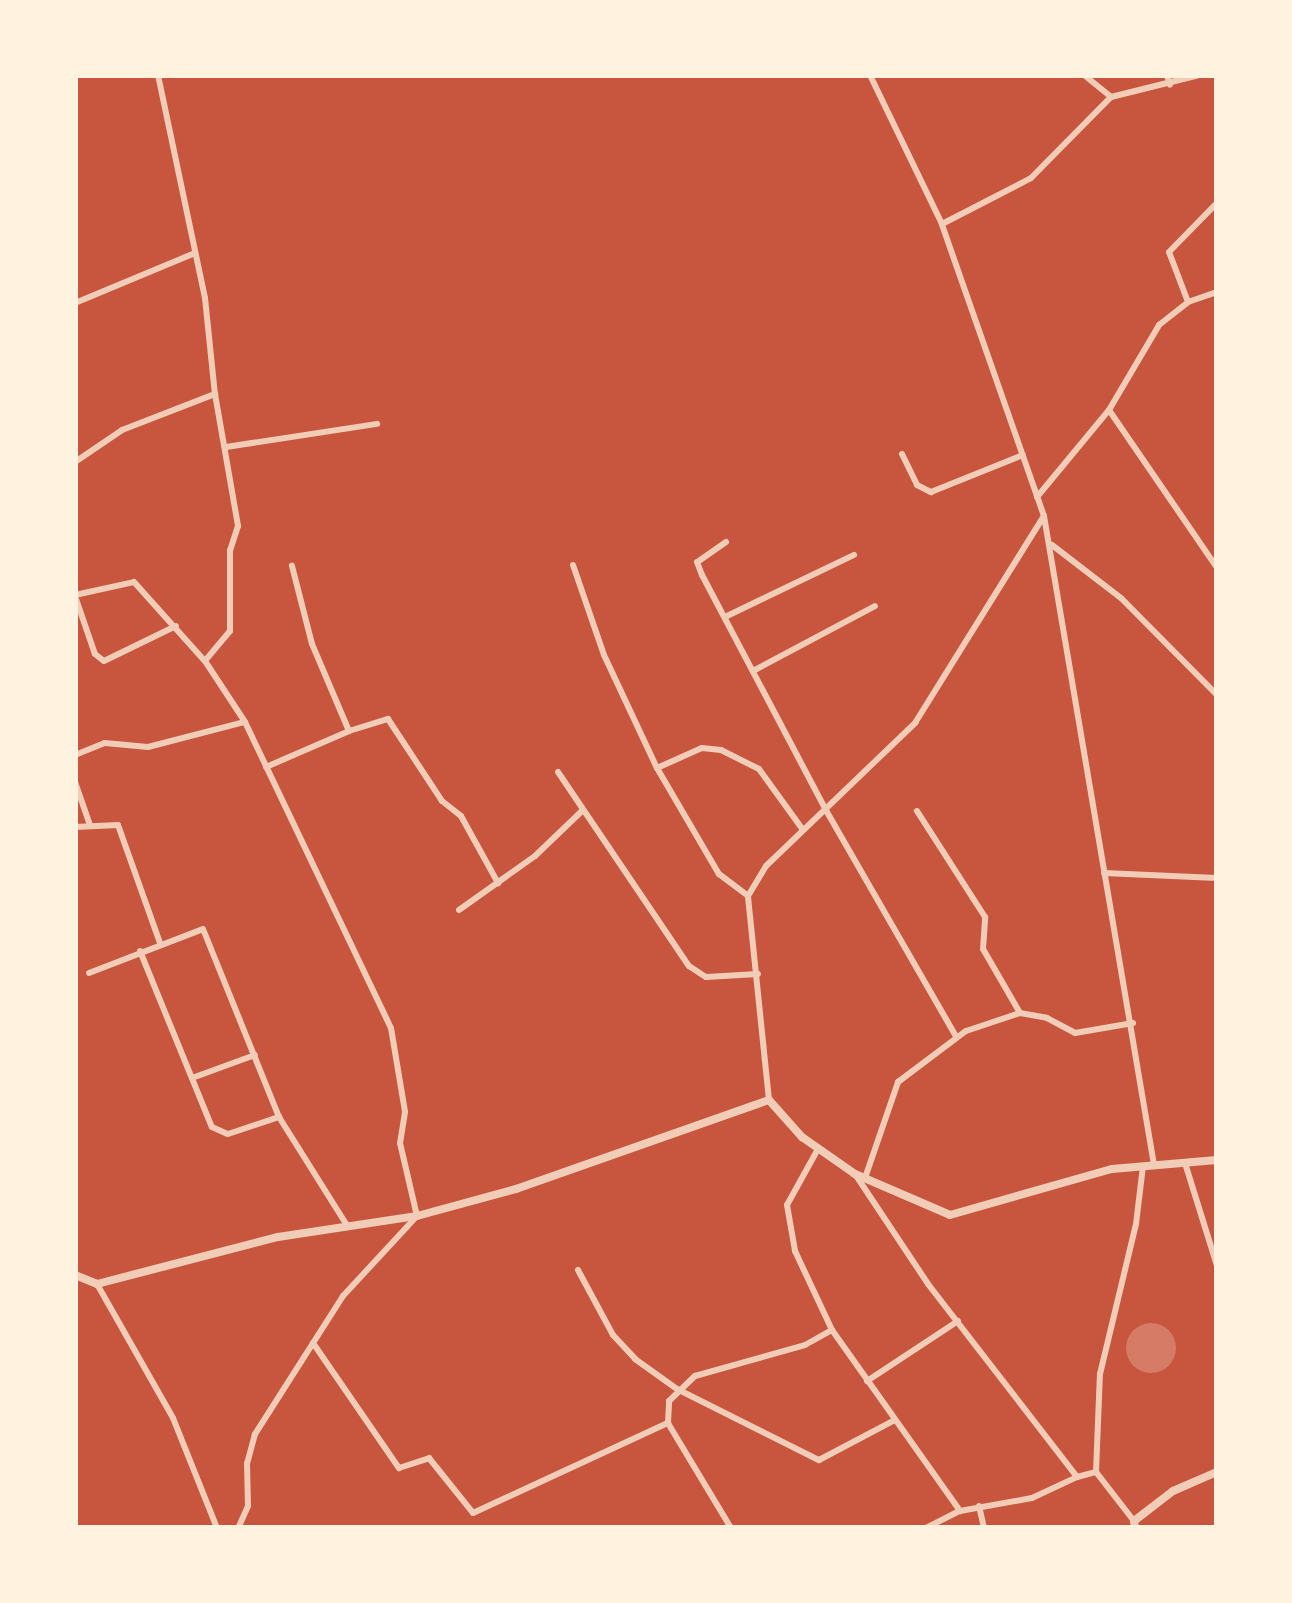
<!DOCTYPE html>
<style>
body{margin:0}
#map{position:relative;width:1292px;height:1603px;overflow:hidden;background:#c8553d;font-family:Spectral,serif}
div>[style]{position:absolute}
[style*='--x']{left:calc(var(--x)*1px);top:calc(var(--y)*1px);width:calc(var(--w)*1px);rotate:calc(var(--a)*1deg)}
.building>*{inset:0;background:#d67c66}
.round{border-radius:50%}
.minor>*{height:6px;margin:-3px;padding:0 3px;transform-origin:3px;border-radius:3px;background:#f1ccb7}
.tertiary>*{height:8px;margin:-4px;padding:0 4px;transform-origin:4px;border-radius:4px;background:#f1ccb7}
span{translate:-50% -50%;white-space:nowrap;text-align:center;line-height:1.15;-webkit-text-stroke:8px #fff3e0;paint-order:stroke}
.frame{position:absolute;inset:0;border:78px solid #fff3e0;pointer-events:none}
</style>
<div id="map">
<div class="building">
<div class="round" style="left:1126px;top:1323px;width:50px;height:50px"></div>
</div>
<div class="minor">
<div style="--x:158;--y:75;--w:228;--a:78.1"></div>
<div style="--x:205;--y:298;--w:97;--a:84.1"></div>
<div style="--x:1084;--y:75;--w:35;--a:39"></div>
<div style="--x:1111;--y:97;--w:91;--a:-14"></div>
<div style="--x:1167;--y:75;--w:10;--a:73"></div>
<div style="--x:942;--y:224;--w:100;--a:-27.3"></div>
<div style="--x:1031;--y:178;--w:114;--a:-45.4"></div>
<div style="--x:1188;--y:302;--w:53;--a:-110.8"></div>
<div style="--x:1169;--y:252;--w:69;--a:-45.6"></div>
<div style="--x:75;--y:303;--w:130;--a:-22.6"></div>
<div style="--x:1109;--y:410;--w:191;--a:55.6"></div>
<div style="--x:226;--y:447;--w:153;--a:-8.7"></div>
<div style="--x:902;--y:454;--w:34;--a:64"></div>
<div style="--x:917;--y:485;--w:16;--a:27"></div>
<div style="--x:931;--y:492;--w:99;--a:-21.9"></div>
<div style="--x:75;--y:462;--w:57;--a:-34.2"></div>
<div style="--x:122;--y:430;--w:100;--a:-21.2"></div>
<div style="--x:215;--y:394;--w:134;--a:80.1"></div>
<div style="--x:238;--y:526;--w:25;--a:108"></div>
<div style="--x:230;--y:550;--w:81;--a:90"></div>
<div style="--x:230;--y:631;--w:39;--a:130"></div>
<div style="--x:1037;--y:497;--w:113;--a:-50.4"></div>
<div style="--x:1109;--y:410;--w:99;--a:-59.5"></div>
<div style="--x:1159;--y:325;--w:37;--a:-38"></div>
<div style="--x:1188;--y:302;--w:31;--a:-19"></div>
<div style="--x:1044;--y:516;--w:658;--a:80.38"></div>
<div style="--x:726;--y:542;--w:35;--a:145"></div>
<div style="--x:697;--y:562;--w:14;--a:69"></div>
<div style="--x:702;--y:575;--w:268;--a:62.2"></div>
<div style="--x:827;--y:812;--w:258;--a:60.1"></div>
<div style="--x:1052;--y:545;--w:88;--a:37.6"></div>
<div style="--x:1122;--y:599;--w:135;--a:45.3"></div>
<div style="--x:573;--y:565;--w:95;--a:71"></div>
<div style="--x:604;--y:655;--w:125;--a:64.9"></div>
<div style="--x:657;--y:768;--w:123;--a:59.7"></div>
<div style="--x:719;--y:874;--w:36;--a:37"></div>
<div style="--x:75;--y:595;--w:60;--a:-12.4"></div>
<div style="--x:134;--y:582;--w:106;--a:48.1"></div>
<div style="--x:205;--y:661;--w:73;--a:56.7"></div>
<div style="--x:245;--y:722;--w:339;--a:64.5"></div>
<div style="--x:391;--y:1028;--w:85;--a:80.5"></div>
<div style="--x:405;--y:1112;--w:31;--a:99"></div>
<div style="--x:400;--y:1143;--w:75;--a:76.9"></div>
<div style="--x:417;--y:1216;--w:109;--a:132.8"></div>
<div style="--x:343;--y:1296;--w:164;--a:122.5"></div>
<div style="--x:255;--y:1434;--w:30;--a:105"></div>
<div style="--x:247;--y:1463;--w:43;--a:88.7"></div>
<div style="--x:248;--y:1506;--w:24;--a:114"></div>
<div style="--x:75;--y:596;--w:61;--a:71"></div>
<div style="--x:95;--y:654;--w:11;--a:38"></div>
<div style="--x:104;--y:661;--w:80;--a:-25.9"></div>
<div style="--x:727;--y:616;--w:141;--a:-25.7"></div>
<div style="--x:753;--y:671;--w:138;--a:-28"></div>
<div style="--x:349;--y:731;--w:41;--a:-17.1"></div>
<div style="--x:388;--y:719;--w:98;--a:56.6"></div>
<div style="--x:442;--y:801;--w:24;--a:38"></div>
<div style="--x:461;--y:816;--w:77;--a:61.1"></div>
<div style="--x:75;--y:755;--w:32;--a:-22"></div>
<div style="--x:105;--y:743;--w:43;--a:5.3"></div>
<div style="--x:148;--y:747;--w:100;--a:-14.5"></div>
<div style="--x:266;--y:767;--w:90;--a:-23.4"></div>
<div style="--x:349;--y:731;--w:95;--a:-113"></div>
<div style="--x:312;--y:644;--w:81;--a:-104.4"></div>
<div style="--x:657;--y:768;--w:49;--a:-24"></div>
<div style="--x:702;--y:748;--w:19;--a:6"></div>
<div style="--x:721;--y:750;--w:42;--a:26.6"></div>
<div style="--x:759;--y:769;--w:75;--a:54.2"></div>
<div style="--x:558;--y:772;--w:234;--a:56"></div>
<div style="--x:689;--y:966;--w:20;--a:33"></div>
<div style="--x:706;--y:977;--w:52;--a:-3.3"></div>
<div style="--x:75;--y:782;--w:46;--a:70.8"></div>
<div style="--x:75;--y:827;--w:43;--a:-2.7"></div>
<div style="--x:118;--y:825;--w:125;--a:70.4"></div>
<div style="--x:1104;--y:873;--w:113;--a:2.5"></div>
<div style="--x:459;--y:910;--w:93;--a:-35.4"></div>
<div style="--x:535;--y:856;--w:65;--a:-43.8"></div>
<div style="--x:140;--y:951;--w:190;--a:67.8"></div>
<div style="--x:212;--y:1127;--w:17;--a:24"></div>
<div style="--x:228;--y:1134;--w:54;--a:-18.4"></div>
<div style="--x:89;--y:973;--w:122;--a:-21.1"></div>
<div style="--x:203;--y:929;--w:203;--a:68"></div>
<div style="--x:279;--y:1117;--w:126;--a:57.9"></div>
<div style="--x:1020;--y:1013;--w:27;--a:10"></div>
<div style="--x:1047;--y:1018;--w:32;--a:28"></div>
<div style="--x:1075;--y:1033;--w:59;--a:-9.8"></div>
<div style="--x:192;--y:1078;--w:67;--a:-20.1"></div>
<div style="--x:769;--y:1100;--w:205;--a:-95.9"></div>
<div style="--x:748;--y:896;--w:35;--a:-59"></div>
<div style="--x:766;--y:866;--w:207;--a:-43.8"></div>
<div style="--x:915;--y:723;--w:244;--a:-58.1"></div>
<div style="--x:1044;--y:516;--w:309;--a:-109.3"></div>
<div style="--x:942;--y:224;--w:165;--a:-115.8"></div>
<div style="--x:818;--y:1149;--w:64;--a:119"></div>
<div style="--x:787;--y:1205;--w:47;--a:80.1"></div>
<div style="--x:795;--y:1251;--w:87;--a:64.9"></div>
<div style="--x:832;--y:1330;--w:222;--a:54.7"></div>
<div style="--x:1185;--y:1163;--w:108;--a:72.7"></div>
<div style="--x:855;--y:1174;--w:132;--a:56.4"></div>
<div style="--x:928;--y:1284;--w:244;--a:52.3"></div>
<div style="--x:1077;--y:1477;--w:20;--a:-15"></div>
<div style="--x:1096;--y:1472;--w:62;--a:52.2"></div>
<div style="--x:865;--y:1178;--w:102;--a:-71"></div>
<div style="--x:898;--y:1082;--w:85;--a:-36.9"></div>
<div style="--x:966;--y:1031;--w:57;--a:-18.4"></div>
<div style="--x:1020;--y:1013;--w:74;--a:-120"></div>
<div style="--x:983;--y:949;--w:32;--a:-86"></div>
<div style="--x:985;--y:917;--w:126;--a:-122.7"></div>
<div style="--x:578;--y:1270;--w:74;--a:61.7"></div>
<div style="--x:613;--y:1335;--w:33;--a:47"></div>
<div style="--x:635;--y:1359;--w:52;--a:35.5"></div>
<div style="--x:677;--y:1389;--w:159;--a:26.6"></div>
<div style="--x:819;--y:1460;--w:86;--a:-27.8"></div>
<div style="--x:97;--y:1284;--w:154;--a:60.4"></div>
<div style="--x:173;--y:1418;--w:118;--a:68.2"></div>
<div style="--x:313;--y:1343;--w:152;--a:55.5"></div>
<div style="--x:399;--y:1468;--w:32;--a:-18"></div>
<div style="--x:429;--y:1458;--w:70;--a:51.3"></div>
<div style="--x:473;--y:1513;--w:215;--a:-24.8"></div>
<div style="--x:867;--y:1381;--w:109;--a:-33.4"></div>
<div style="--x:1096;--y:1472;--w:98;--a:-87.7"></div>
<div style="--x:1100;--y:1374;--w:154;--a:-76.5"></div>
<div style="--x:1136;--y:1224;--w:58;--a:-83.1"></div>
<div style="--x:979;--y:1506;--w:23;--a:77"></div>
<div style="--x:731;--y:1528;--w:122;--a:-121"></div>
<div style="--x:668;--y:1423;--w:22;--a:-87"></div>
<div style="--x:669;--y:1401;--w:36;--a:-44"></div>
<div style="--x:695;--y:1376;--w:114;--a:-15.7"></div>
<div style="--x:805;--y:1345;--w:31;--a:-29"></div>
<div style="--x:926;--y:1528;--w:38;--a:-27"></div>
<div style="--x:960;--y:1511;--w:73;--a:-10.2"></div>
<div style="--x:1032;--y:1498;--w:50;--a:-25"></div>
</div>
<div class="tertiary">
<div style="--x:75;--y:1275;--w:24;--a:22"></div>
<div style="--x:97;--y:1284;--w:187;--a:-14.6"></div>
<div style="--x:278;--y:1237;--w:141;--a:-8.6"></div>
<div style="--x:417;--y:1216;--w:103;--a:-15.3"></div>
<div style="--x:516;--y:1189;--w:268;--a:-19.4"></div>
<div style="--x:769;--y:1100;--w:50;--a:48.3"></div>
<div style="--x:802;--y:1137;--w:65;--a:34.9"></div>
<div style="--x:855;--y:1174;--w:103;--a:23.3"></div>
<div style="--x:950;--y:1215;--w:168;--a:-15.9"></div>
<div style="--x:1112;--y:1169;--w:105;--a:-4.9"></div>
<div style="--x:1135;--y:1528;--w:7;--a:-98"></div>
<div style="--x:1134;--y:1521;--w:49;--a:-37.6"></div>
<div style="--x:1173;--y:1491;--w:48;--a:-23.4"></div>
</div>
<div class="frame"></div>
</div>
